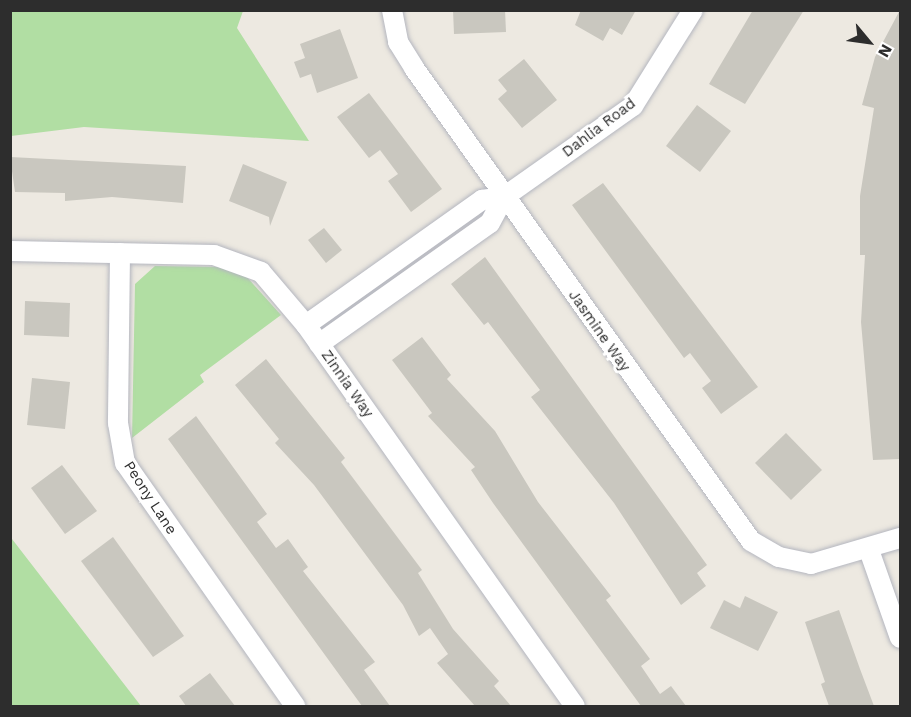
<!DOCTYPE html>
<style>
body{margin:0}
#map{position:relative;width:911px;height:717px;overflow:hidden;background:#ede9e1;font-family:"Work Sans",sans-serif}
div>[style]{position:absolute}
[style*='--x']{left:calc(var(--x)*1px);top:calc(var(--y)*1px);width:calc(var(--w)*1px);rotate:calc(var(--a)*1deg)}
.green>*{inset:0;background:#b1dea3}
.building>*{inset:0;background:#c9c7bf}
.roads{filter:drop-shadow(0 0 2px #b4b6bf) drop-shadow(0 0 2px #b4b6bf)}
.minor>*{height:20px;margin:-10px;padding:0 10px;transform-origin:10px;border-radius:10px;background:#fff}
span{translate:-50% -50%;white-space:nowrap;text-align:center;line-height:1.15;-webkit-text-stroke:6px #fff;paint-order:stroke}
.street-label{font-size:15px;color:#2d2d2d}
.frame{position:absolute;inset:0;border:12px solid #2d2d2d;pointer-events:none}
.north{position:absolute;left:839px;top:12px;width:60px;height:60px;-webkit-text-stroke:4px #fff;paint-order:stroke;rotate:119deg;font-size:16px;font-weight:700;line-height:24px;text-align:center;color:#2d2d2d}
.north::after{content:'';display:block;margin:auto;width:21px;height:27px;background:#2d2d2d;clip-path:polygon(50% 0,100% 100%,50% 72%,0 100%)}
</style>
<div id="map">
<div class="green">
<div style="clip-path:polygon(10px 11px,243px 11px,237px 28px,309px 141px,84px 127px,11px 136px)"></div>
<div style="clip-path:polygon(155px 266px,221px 267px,246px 276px,281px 315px,200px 375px,204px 382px,132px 438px,135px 284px)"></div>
<div style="clip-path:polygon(11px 374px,12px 539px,141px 706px,11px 706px)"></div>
</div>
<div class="building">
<div style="clip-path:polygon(453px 10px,505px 10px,506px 32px,454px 34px)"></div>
<div style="clip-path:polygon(581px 10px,636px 10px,622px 35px,610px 28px,603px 41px,575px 25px)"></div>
<div style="clip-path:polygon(753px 10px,804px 10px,745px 104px,709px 84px)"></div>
<div style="clip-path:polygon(900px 10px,900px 459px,873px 460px,861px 322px,865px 255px,860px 255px,860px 196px,874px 108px,862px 105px,875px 57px)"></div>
<div style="clip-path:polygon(340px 29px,358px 78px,317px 93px,311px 74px,300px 78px,294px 62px,305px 58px,300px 44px)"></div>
<div style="clip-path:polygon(524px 59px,557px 100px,522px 128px,498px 99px,507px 91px,498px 80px)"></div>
<div style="clip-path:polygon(369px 93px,442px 189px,411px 212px,388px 181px,398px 174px,380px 150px,369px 158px,337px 117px)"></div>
<div style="clip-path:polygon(697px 105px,731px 131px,700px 172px,666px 146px)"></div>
<div style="clip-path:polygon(10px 157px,186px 166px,183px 203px,112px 197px,65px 201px,65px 193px,15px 192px)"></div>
<div style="clip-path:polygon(243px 164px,287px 182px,270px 226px,269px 217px,229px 201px)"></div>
<div style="clip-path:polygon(603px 183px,758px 387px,721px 414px,702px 388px,711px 381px,690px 353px,684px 358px,572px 205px)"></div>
<div style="clip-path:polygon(324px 228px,342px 250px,326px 263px,308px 240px)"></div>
<div style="clip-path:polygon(485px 257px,707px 565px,697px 573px,706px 586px,681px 605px,614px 503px,531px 397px,540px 390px,488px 322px,484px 325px,451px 284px)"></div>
<div style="clip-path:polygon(25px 301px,70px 303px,69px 337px,24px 335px)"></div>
<div style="clip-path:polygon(422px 337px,451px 375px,447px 379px,495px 431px,538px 502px,611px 596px,606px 600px,650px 659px,641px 666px,660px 694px,671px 686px,686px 706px,641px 706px,493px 503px,471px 470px,475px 467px,428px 416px,432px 413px,392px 360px)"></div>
<div style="clip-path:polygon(266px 359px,345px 458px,341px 462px,422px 570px,418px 573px,453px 629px,499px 681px,494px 686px,511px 706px,475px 706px,437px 663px,448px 654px,430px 628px,419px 636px,403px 605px,314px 485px,275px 443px,279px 439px,235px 385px)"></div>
<div style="clip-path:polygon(32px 378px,70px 382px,65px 429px,27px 425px)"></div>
<div style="clip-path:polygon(196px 416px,267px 514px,257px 522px,276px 548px,288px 539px,308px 567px,303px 571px,375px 662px,364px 670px,390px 706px,362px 706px,168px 439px)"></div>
<div style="clip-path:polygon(786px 433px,822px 470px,791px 500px,755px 463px)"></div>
<div style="clip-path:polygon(62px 465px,97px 511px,65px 534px,31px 488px)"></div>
<div style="clip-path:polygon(113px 537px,184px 636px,153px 657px,81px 561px)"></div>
<div style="clip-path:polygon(745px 596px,778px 612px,758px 651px,710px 628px,724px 600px,740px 608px)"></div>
<div style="clip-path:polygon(839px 610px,860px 669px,874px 706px,829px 706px,821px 684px,825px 682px,805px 622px)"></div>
<div style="clip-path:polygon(210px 673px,235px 706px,186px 706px,179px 696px)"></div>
</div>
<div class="roads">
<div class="minor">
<div style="--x:392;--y:10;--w:33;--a:79"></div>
<div style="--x:398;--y:42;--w:31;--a:58"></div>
<div style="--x:414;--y:68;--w:581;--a:54.53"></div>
<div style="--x:751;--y:541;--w:32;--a:30"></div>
<div style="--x:779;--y:557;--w:33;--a:12"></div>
<div style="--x:811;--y:564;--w:93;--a:-16.3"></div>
<div style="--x:10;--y:251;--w:204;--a:1.1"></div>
<div style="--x:214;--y:255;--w:50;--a:19.9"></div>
<div style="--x:261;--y:272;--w:70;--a:49.7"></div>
<div style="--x:306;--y:325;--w:466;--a:54.8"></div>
<div style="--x:120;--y:253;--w:170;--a:90.7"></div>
<div style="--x:118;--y:423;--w:41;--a:80.1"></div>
<div style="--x:125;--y:463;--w:297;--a:55"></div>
<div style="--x:306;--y:325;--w:216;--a:-35.4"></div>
<div style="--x:482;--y:200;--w:22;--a:-8"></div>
<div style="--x:504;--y:197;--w:158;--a:-35.2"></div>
<div style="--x:633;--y:106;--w:113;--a:-58"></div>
<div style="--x:319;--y:344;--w:209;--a:-35.3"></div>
<div style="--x:490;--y:223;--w:30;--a:-62"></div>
<div style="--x:869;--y:550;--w:93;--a:70.6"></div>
</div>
</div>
<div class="street-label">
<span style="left:599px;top:128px;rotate:-37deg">Dahlia Road</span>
<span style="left:599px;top:331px;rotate:55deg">Jasmine Way</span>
<span style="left:347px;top:384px;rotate:55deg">Zinnia Way</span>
<span style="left:150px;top:498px;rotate:57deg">Peony Lane</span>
</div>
<div class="frame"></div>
<div class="north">N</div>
</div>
